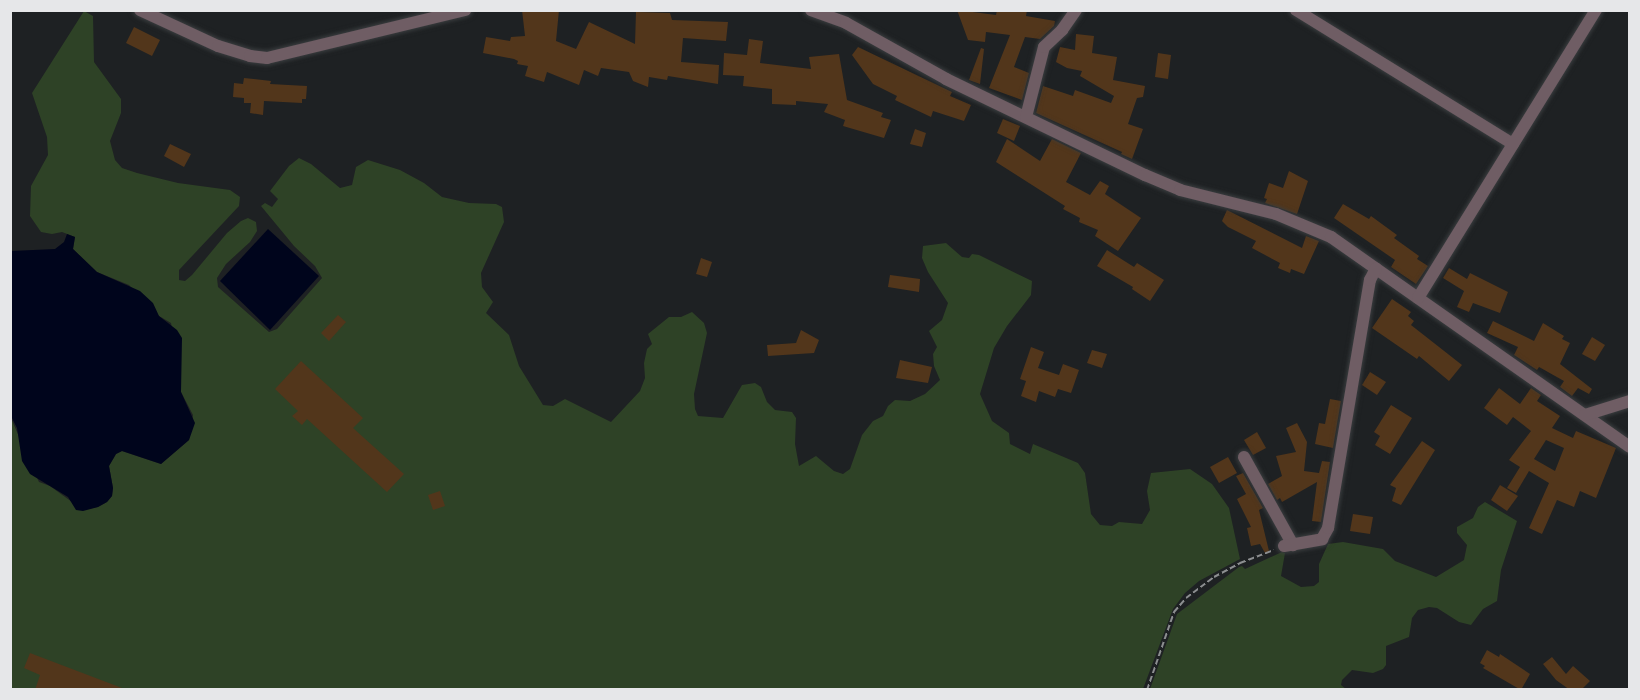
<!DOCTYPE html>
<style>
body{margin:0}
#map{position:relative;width:1640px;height:700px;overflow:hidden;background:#1e2123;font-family:"Asap Condensed",sans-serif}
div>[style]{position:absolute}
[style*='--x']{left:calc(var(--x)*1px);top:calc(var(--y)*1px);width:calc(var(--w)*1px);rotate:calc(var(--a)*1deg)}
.green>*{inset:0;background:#2e4226}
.water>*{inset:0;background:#00051c}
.building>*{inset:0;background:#52361b}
.path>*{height:2px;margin-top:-1px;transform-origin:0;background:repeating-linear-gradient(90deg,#8c8e90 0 6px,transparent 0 9px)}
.roads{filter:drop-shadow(0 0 2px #3a3d3f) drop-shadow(0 0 2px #3a3d3f)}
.street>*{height:12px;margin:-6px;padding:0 6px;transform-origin:6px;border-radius:6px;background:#6f5d64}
span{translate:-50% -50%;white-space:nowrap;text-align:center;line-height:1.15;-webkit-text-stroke:5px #1e2123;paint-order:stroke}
.frame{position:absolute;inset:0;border:12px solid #e6e7e9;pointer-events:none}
</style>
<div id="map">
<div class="green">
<div style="clip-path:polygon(84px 11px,93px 16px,94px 62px,121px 99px,121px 113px,110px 141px,115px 160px,122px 168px,137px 173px,178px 183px,230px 190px,240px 197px,239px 206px,179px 270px,179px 280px,185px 281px,192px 275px,227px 233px,241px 221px,248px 218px,256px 222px,257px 231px,250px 242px,226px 264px,217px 278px,218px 287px,269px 332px,277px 329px,322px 278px,315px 266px,294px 246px,261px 206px,265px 203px,272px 207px,278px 199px,270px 191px,289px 166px,299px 158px,311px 164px,340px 188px,352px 185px,356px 167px,368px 160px,400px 170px,424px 183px,442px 197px,469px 203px,496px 204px,502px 207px,504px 222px,481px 273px,482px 287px,493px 302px,486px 313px,509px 335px,519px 366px,543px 405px,553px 406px,565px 399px,611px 422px,640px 391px,645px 378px,644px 363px,647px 349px,652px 344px,648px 334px,669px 317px,681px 317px,692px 312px,704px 323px,707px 333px,694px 394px,695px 409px,698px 416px,723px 418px,742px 385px,755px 383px,761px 387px,767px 402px,775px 410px,792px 412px,796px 418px,795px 444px,799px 466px,816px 456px,834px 471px,843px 474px,850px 469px,862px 435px,873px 421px,883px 416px,888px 406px,895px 400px,910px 401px,925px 394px,940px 380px,934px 366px,933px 354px,937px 347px,929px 331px,942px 320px,948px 303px,928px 272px,922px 258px,923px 246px,946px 243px,962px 257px,969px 258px,972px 254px,979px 255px,1032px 281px,1031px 295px,1007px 326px,994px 348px,980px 394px,992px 421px,1009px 433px,1010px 444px,1030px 454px,1033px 444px,1078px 463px,1085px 473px,1091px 514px,1100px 525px,1112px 526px,1119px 522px,1142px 524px,1150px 510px,1147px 491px,1151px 473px,1190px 469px,1212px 484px,1229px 508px,1240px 559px,1199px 581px,1185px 593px,1173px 609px,1143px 689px,11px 689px,10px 416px,39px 482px,50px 486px,83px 510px,98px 507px,107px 502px,112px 496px,113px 488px,109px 466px,116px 454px,122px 451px,161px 464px,189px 440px,193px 415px,181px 392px,180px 374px,171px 323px,159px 316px,129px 285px,97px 272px,73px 249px,75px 237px,62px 232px,52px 234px,41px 232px,30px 216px,31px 186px,48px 155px,47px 137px,32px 93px)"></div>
<div style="clip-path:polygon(1485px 502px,1517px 521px,1501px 570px,1497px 601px,1483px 609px,1471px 625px,1459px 622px,1437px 608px,1429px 607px,1418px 610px,1412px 618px,1409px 637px,1386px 646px,1386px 665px,1383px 669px,1373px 673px,1352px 670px,1342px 680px,1341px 685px,1346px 689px,1150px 689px,1177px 614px,1239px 567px,1242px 566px,1245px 569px,1282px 552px,1285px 553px,1281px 576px,1301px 587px,1314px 586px,1319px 582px,1319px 564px,1328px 544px,1343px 542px,1383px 549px,1395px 561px,1436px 577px,1464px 560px,1467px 545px,1457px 533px,1457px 527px,1473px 518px,1478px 507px)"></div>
</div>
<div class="water">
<div style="clip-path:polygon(268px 229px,319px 276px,270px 330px,220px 281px)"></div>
<div style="clip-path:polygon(67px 234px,75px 237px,73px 249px,97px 272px,140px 291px,153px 303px,159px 316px,177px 330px,182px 338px,181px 392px,195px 423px,189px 440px,161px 464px,122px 451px,116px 454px,109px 466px,113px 488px,112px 496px,107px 502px,98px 507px,83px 511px,76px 510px,68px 497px,30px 474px,22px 461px,17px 428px,11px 416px,11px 251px,55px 249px,64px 242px)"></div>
</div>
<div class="building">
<div style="clip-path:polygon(522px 10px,559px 10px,556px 41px,576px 49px,589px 22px,635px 44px,636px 12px,670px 13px,672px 20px,728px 22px,726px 41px,683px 38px,681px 62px,719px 65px,718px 84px,668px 76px,667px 80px,649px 77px,648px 87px,633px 81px,629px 72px,601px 68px,598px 76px,584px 70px,579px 85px,547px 72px,544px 82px,525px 76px,528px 66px,517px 64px,518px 61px,514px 59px,483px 53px,486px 37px,510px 41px,511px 37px,525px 36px)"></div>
<div style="clip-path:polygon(957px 10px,996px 15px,997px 10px,1027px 10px,1026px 16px,1055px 21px,1054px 26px,1040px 39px,1025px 37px,1014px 67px,1029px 73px,1022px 100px,989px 88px,1010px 35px,986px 32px,985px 42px,968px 40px)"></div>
<div style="clip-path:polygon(134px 27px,160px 40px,152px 56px,126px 43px)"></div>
<div style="clip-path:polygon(1076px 34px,1094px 36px,1092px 53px,1117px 57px,1113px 80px,1145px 86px,1143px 97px,1137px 98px,1128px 124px,1143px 129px,1132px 159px,1121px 154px,1122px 152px,1036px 113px,1043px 86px,1073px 96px,1075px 90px,1111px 103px,1114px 96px,1080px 76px,1082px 71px,1067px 68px,1056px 62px,1060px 47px,1075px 50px)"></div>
<div style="clip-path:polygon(749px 39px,763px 41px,760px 63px,811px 69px,809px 57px,839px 54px,847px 100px,883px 113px,881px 117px,891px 120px,884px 138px,843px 126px,845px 120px,824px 112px,828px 104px,796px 101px,796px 105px,772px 104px,772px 89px,743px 86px,744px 76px,723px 75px,724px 53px,747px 55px)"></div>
<div style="clip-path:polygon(858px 47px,952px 92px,950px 96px,971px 105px,964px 121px,933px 111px,931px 117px,895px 100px,897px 96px,873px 84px,852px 55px)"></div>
<div style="clip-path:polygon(981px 48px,984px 49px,980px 84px,969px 80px)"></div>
<div style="clip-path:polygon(1158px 53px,1171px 55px,1168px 79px,1155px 77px)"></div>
<div style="clip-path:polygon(244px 78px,271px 81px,270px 84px,307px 86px,306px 99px,302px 99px,302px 103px,264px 101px,263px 115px,250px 113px,251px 103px,244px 103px,244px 98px,233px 97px,234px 83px,243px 84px)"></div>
<div style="clip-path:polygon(1003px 119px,1020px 126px,1014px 141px,997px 133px)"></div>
<div style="clip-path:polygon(915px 129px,926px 133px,922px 147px,910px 144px)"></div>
<div style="clip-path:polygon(1007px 139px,1040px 161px,1052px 139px,1081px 153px,1066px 182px,1090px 195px,1100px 181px,1109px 186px,1105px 194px,1141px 218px,1118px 251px,1095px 236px,1098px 230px,1079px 222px,1080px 218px,1063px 209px,1065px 206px,996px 162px)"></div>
<div style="clip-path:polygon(170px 144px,191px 154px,184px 167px,164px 156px)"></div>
<div style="clip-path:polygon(1289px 171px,1308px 181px,1297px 214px,1265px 203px,1267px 199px,1264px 198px,1269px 183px,1283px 188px)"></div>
<div style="clip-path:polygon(1343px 204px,1369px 219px,1371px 216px,1397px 235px,1394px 238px,1419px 256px,1417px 259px,1428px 266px,1416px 284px,1391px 267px,1395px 260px,1334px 218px)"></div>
<div style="clip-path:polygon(1227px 210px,1302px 248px,1306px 236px,1319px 241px,1304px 274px,1291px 269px,1290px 273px,1278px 268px,1280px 263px,1252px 248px,1256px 241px,1228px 227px,1222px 221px)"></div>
<div style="clip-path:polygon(1107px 250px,1134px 267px,1137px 263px,1164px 280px,1150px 301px,1132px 289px,1133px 287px,1097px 266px)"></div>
<div style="clip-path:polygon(701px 258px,712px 262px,707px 277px,696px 274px)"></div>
<div style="clip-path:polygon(1449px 268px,1467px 279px,1470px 273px,1508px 292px,1500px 313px,1473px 303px,1469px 312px,1457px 307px,1464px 291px,1443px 278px)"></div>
<div style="clip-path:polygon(890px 275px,920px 279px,919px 292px,888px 287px)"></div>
<div style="clip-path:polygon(1392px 299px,1411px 312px,1408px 316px,1414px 321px,1411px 325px,1462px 365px,1449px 381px,1419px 356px,1417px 359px,1372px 328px)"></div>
<div style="clip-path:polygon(338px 315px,346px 322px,329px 341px,321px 333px)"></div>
<div style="clip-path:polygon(1493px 321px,1534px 341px,1543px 323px,1564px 336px,1562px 339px,1570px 343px,1560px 364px,1592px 389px,1589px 394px,1578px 388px,1572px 396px,1560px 387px,1564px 381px,1539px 367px,1537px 370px,1514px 355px,1518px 347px,1487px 333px)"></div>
<div style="clip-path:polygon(801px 330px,819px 340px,814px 353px,768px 356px,767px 345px,796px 343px)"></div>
<div style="clip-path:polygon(1592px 337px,1605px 345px,1595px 361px,1582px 354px)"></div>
<div style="clip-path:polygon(1031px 347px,1044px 352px,1038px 368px,1059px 375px,1063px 364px,1079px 370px,1071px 393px,1058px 389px,1055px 397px,1039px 391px,1036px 402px,1021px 396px,1026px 381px,1020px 379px)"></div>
<div style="clip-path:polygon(1092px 350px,1107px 354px,1102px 368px,1087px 363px)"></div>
<div style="clip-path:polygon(900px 360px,932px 367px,928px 383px,896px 378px)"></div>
<div style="clip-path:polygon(301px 361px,363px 418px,353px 428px,404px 474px,387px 492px,307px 419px,302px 425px,292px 416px,298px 411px,275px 389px)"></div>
<div style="clip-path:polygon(1370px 372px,1386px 382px,1377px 395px,1362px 385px)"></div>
<div style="clip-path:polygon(evenodd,1499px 388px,1520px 404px,1531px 388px,1541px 395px,1537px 401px,1560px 416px,1552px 428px,1573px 438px,1576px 431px,1616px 448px,1596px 498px,1580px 491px,1574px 507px,1557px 500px,1542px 534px,1529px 528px,1549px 483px,1529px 471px,1516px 493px,1507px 488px,1520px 467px,1509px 460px,1531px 431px,1513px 417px,1507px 425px,1484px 408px,1499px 388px,1546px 440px,1564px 448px,1555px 471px,1534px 459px,1546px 440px)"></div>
<div style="clip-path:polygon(1330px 399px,1341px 401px,1333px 448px,1315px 444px,1319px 423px,1325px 424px)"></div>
<div style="clip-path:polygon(1391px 405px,1412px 418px,1390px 454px,1375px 445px,1380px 436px,1374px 432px)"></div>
<div style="clip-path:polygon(1297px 423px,1307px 442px,1304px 471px,1319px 473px,1322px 461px,1330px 462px,1321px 522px,1312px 521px,1317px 482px,1282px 502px,1280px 498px,1277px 500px,1268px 484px,1282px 476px,1276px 456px,1296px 452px,1286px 428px)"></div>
<div style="clip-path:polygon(1257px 432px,1266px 448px,1253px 455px,1244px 440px)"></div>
<div style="clip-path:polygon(1422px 441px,1435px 450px,1401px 505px,1392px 501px,1396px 488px,1390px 485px)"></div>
<div style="clip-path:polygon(1228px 457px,1237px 473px,1219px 483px,1210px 467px)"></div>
<div style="clip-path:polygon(1243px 473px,1263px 508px,1259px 510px,1269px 551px,1265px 553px,1260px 544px,1251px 546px,1247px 528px,1251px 527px,1237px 499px,1246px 494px,1236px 476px)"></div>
<div style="clip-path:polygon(1500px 485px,1518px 496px,1507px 511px,1491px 500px)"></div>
<div style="clip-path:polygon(440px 491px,445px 506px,433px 510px,428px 495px)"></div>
<div style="clip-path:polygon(1353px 514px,1373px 517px,1370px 534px,1350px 531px)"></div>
<div style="clip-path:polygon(1487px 650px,1499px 657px,1500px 654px,1530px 674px,1521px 690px,1483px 668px,1485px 666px,1480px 663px)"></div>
<div style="clip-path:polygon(30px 653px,122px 688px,122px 690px,35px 690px,40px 675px,24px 668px)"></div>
<div style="clip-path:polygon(1552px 657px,1566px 674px,1573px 666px,1590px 681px,1581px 690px,1570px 690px,1556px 680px,1543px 664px)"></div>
</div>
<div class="path">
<div style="--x:1147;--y:690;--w:83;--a:-70.9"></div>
<div style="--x:1174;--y:612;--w:18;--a:-49"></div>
<div style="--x:1186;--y:598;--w:35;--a:-37"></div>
<div style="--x:1214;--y:577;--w:30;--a:-28"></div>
<div style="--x:1240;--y:563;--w:36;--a:-21"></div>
</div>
<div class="roads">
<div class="street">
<div style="--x:140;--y:10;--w:86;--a:24.8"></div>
<div style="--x:218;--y:46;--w:34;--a:17"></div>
<div style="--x:250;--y:56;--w:17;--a:7"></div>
<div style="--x:267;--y:58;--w:204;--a:-13.6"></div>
<div style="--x:811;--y:10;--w:37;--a:20"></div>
<div style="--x:846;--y:23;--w:115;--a:29.2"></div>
<div style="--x:946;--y:79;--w:221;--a:25.8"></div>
<div style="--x:1145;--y:175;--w:38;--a:23"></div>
<div style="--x:1180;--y:190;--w:99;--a:14"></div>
<div style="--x:1276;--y:214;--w:60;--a:22.7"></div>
<div style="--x:1331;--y:237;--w:365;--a:35.1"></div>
<div style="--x:1296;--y:10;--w:255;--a:31.7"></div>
<div style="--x:1026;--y:117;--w:72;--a:-75.6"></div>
<div style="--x:1044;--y:47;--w:25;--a:-43"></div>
<div style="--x:1062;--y:30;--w:24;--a:-55"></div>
<div style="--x:1418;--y:298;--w:339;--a:-58.3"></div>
<div style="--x:1585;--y:415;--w:47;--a:-17.3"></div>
<div style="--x:1244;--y:457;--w:101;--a:60.9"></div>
<div style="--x:1284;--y:546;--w:39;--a:-10"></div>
<div style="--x:1322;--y:539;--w:13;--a:-61"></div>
<div style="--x:1328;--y:528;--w:252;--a:-80.4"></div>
<div style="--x:1370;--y:280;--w:13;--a:-63"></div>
</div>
</div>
<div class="frame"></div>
</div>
